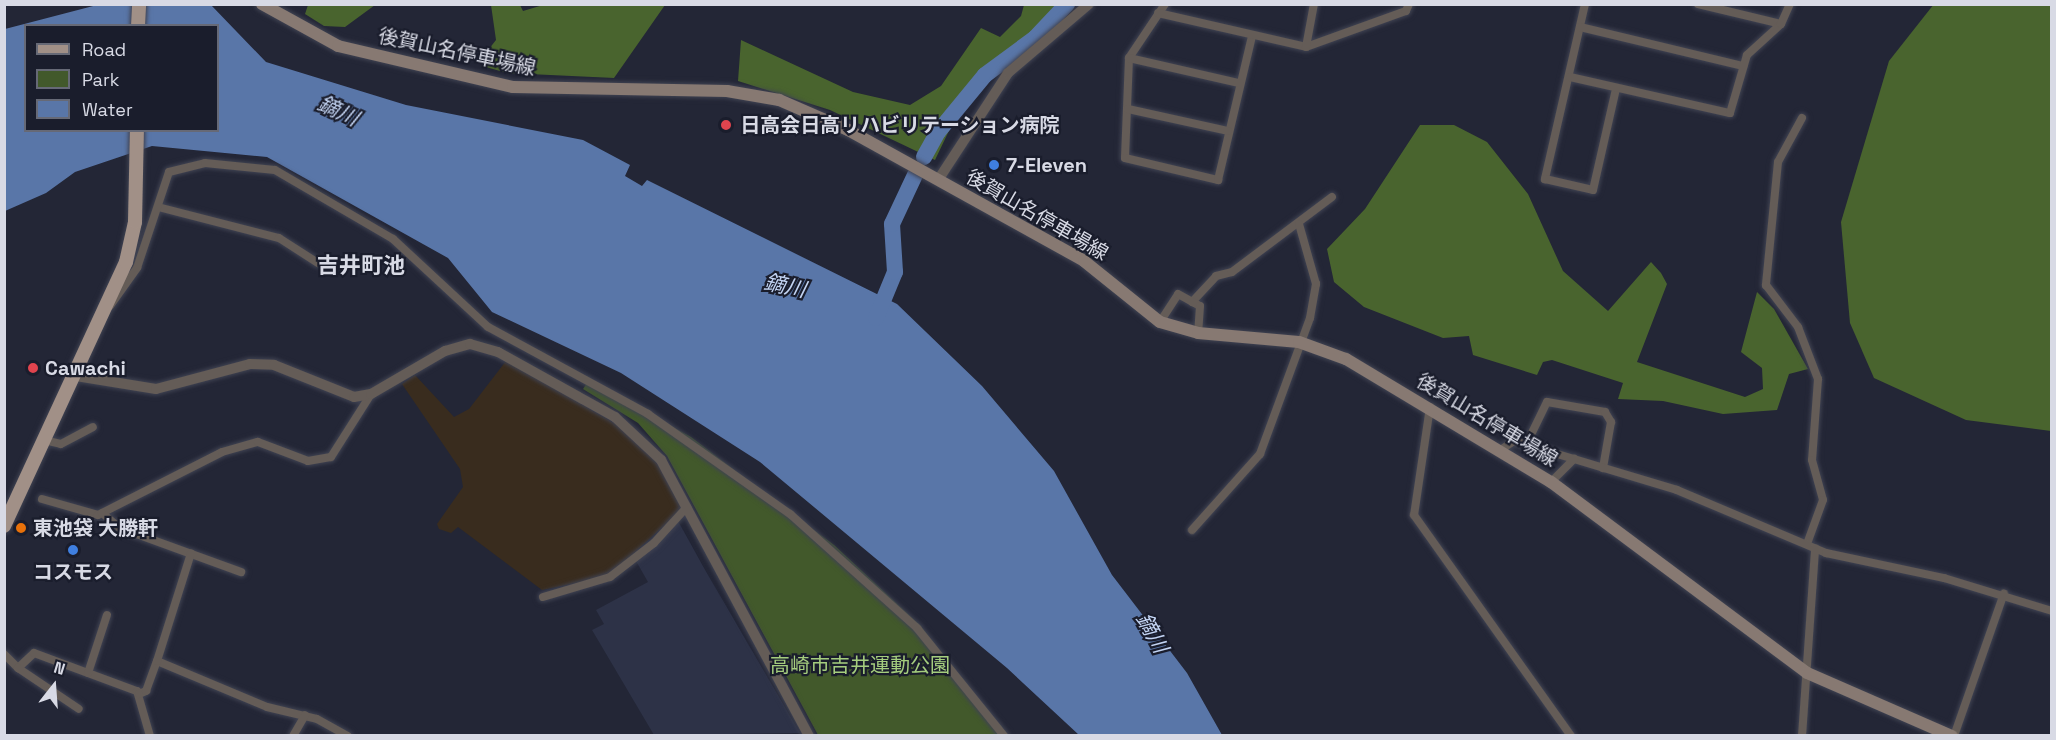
<!DOCTYPE html>
<meta charset="utf-8">
<style>
body{margin:0}
#map{position:relative;width:2056px;height:740px;overflow:hidden;background:#232636;font-family:"Space Grotesk","Noto Sans JP",sans-serif}
div>[style]{position:absolute}
[style*='--x']{left:calc(var(--x)*1px);top:calc(var(--y)*1px);width:calc(var(--w)*1px);rotate:calc(var(--a)*1deg)}
.built>*{inset:0;background:#2d3247}
.industrial>*{inset:0;background:#392c1e}
.green>*{inset:0;background:#42592b}
.forest>*{inset:0;background:#49642e}
.water>*{inset:0;background:#5976a8}
.river>*{height:16px;margin:-8px;padding:0 8px;transform-origin:8px;border-radius:8px;background:#5976a8}
.roads{filter:drop-shadow(0 0 2px #404352) drop-shadow(0 0 2px #404352)}
.minor>*{height:8px;margin:-4px;padding:0 4px;transform-origin:4px;border-radius:4px;background:#645c57}
.tertiary>*{height:10px;margin:-5px;padding:0 5px;transform-origin:5px;border-radius:5px;background:#645c57}
.secondary>*{height:12px;margin:-6px;padding:0 6px;transform-origin:6px;border-radius:6px;background:#877972}
.primary>*{height:14px;margin:-7px;padding:0 7px;transform-origin:7px;border-radius:7px;background:#a19087}
.dots>*{width:16px;height:16px;translate:-50% -50%;box-sizing:border-box;border:3px solid #1a1d2c;border-radius:50%}
span{translate:-50% -50%;white-space:nowrap;text-align:center;line-height:1.15;-webkit-text-stroke:4.5px #1a1d2c;paint-order:stroke}
.street-label{font-size:20px;color:#d8dae5}
.poi-label{font-size:20px;color:#d8dae5;font-weight:700}
.left{translate:0 -50%;text-align:left}
.park-label{font-size:20px;color:#a5cd7e}
.water-label{font-size:21px;color:#c3d4f3;font-style:italic}
.quarter-label{font-size:22px;color:#d8dae5;font-weight:700}
.frame{position:absolute;inset:0;border:6px solid #d8dae5;pointer-events:none}
.legend{position:absolute;left:24px;top:24px;width:195px;height:108px;box-sizing:border-box;background:#1a1d2c;border:2px solid #666976;margin:0;padding:8px 10px;list-style:none;font-size:18px;color:#d8dae5}
.legend li{display:flex;align-items:center;gap:12px;height:30px}
.legend b{width:30px;border:2px solid #666976}
.north{position:absolute;left:24px;top:656px;width:60px;height:60px;-webkit-text-stroke:4px #1a1d2c;paint-order:stroke;rotate:17deg;font-size:16px;font-weight:700;line-height:24px;text-align:center;color:#d8dae5}
.north::after{content:'';display:block;margin:auto;width:21px;height:27px;background:#d8dae5;clip-path:polygon(50% 0,100% 100%,50% 72%,0 100%)}
</style>
<div id="map">
<div class="built">
<div style="clip-path:polygon(678px 521px,704px 568px,800px 733px,654px 735px,592px 630px,604px 624px,596px 610px,648px 582px,636px 561px)"></div>
</div>
<div class="industrial">
<div style="clip-path:polygon(506px 361px,628px 431px,661px 468px,683px 508px,609px 576px,542px 590px,458px 527px,451px 533px,439px 529px,437px 524px,463px 487px,460px 469px,402px 384px,415px 375px,454px 417px,469px 409px)"></div>
</div>
<div class="green">
<div style="clip-path:polygon(589px 380px,691px 437px,834px 545px,920px 625px,1007px 735px,818px 735px,667px 456px,638px 423px,583px 389px)"></div>
</div>
<div class="forest">
<div style="clip-path:polygon(1934px 4px,2051px 5px,2051px 431px,1966px 420px,1874px 378px,1850px 323px,1841px 222px,1889px 61px)"></div>
<div style="clip-path:polygon(308px 5px,308px 4px,375px 5px,345px 27px,324px 26px,305px 14px)"></div>
<div style="clip-path:polygon(543px 5px,543px 4px,665px 5px,614px 78px,507px 73px,486px 67px,485px 54px,496px 40px,491px 5px,520px 5px,523px 11px)"></div>
<div style="clip-path:polygon(1024px 5px,1060px 5px,956px 116px,935px 160px,830px 110px,738px 81px,741px 40px,853px 92px,910px 105px,941px 86px,981px 28px,1000px 37px,1021px 16px)"></div>
<div style="clip-path:polygon(1420px 125px,1454px 125px,1487px 142px,1528px 194px,1563px 271px,1608px 311px,1651px 262px,1661px 273px,1667px 284px,1637px 362px,1745px 397px,1763px 389px,1762px 368px,1741px 352px,1757px 292px,1774px 309px,1808px 369px,1789px 374px,1777px 410px,1723px 414px,1663px 401px,1618px 399px,1623px 383px,1552px 360px,1543px 362px,1537px 375px,1473px 355px,1469px 336px,1443px 338px,1364px 307px,1334px 282px,1327px 249px,1365px 209px)"></div>
</div>
<div class="water">
<div style="clip-path:polygon(evenodd,97px 5px,211px 5px,266px 62px,406px 105px,583px 140px,630px 165px,625px 176px,642px 186px,647px 180px,897px 304px,982px 386px,1054px 471px,1112px 575px,1187px 673px,1222px 735px,1079px 735px,1007px 668px,760px 462px,621px 373px,492px 312px,448px 258px,267px 157px,152px 146px,75px 172px,46px 193px,5px 211px,5px 29px,97px 5px,26px 26px,218px 26px,218px 130px,26px 130px,26px 26px)"></div>
</div>
<div class="river">
<div style="--x:924;--y:157;--w:29;--a:-61"></div>
<div style="--x:938;--y:132;--w:74;--a:-50.5"></div>
<div style="--x:985;--y:75;--w:62;--a:-36.5"></div>
<div style="--x:1035;--y:38;--w:47;--a:-46.7"></div>
<div style="--x:876;--y:318;--w:50;--a:-67.6"></div>
<div style="--x:895;--y:272;--w:48;--a:-93.6"></div>
<div style="--x:892;--y:224;--w:54;--a:-64.9"></div>
</div>
<div class="roads">
<div class="minor">
<div style="--x:1165;--y:4;--w:65;--a:123.7"></div>
<div style="--x:1129;--y:58;--w:100;--a:92.3"></div>
<div style="--x:1125;--y:158;--w:96;--a:13.3"></div>
<div style="--x:1218;--y:180;--w:148;--a:-76.7"></div>
<div style="--x:1585;--y:4;--w:180;--a:102.9"></div>
<div style="--x:1545;--y:179;--w:49;--a:12.9"></div>
<div style="--x:1593;--y:190;--w:104;--a:-77.2"></div>
<div style="--x:1698;--y:4;--w:85;--a:13.5"></div>
<div style="--x:1158;--y:13;--w:152;--a:12.9"></div>
<div style="--x:1306;--y:47;--w:106;--a:-19.8"></div>
<div style="--x:1406;--y:11;--w:8;--a:-67"></div>
<div style="--x:1580;--y:27;--w:168;--a:13.5"></div>
<div style="--x:1306;--y:47;--w:44;--a:-79.5"></div>
<div style="--x:1129;--y:58;--w:113;--a:12.8"></div>
<div style="--x:1570;--y:77;--w:164;--a:12.7"></div>
<div style="--x:1730;--y:113;--w:60;--a:-73.7"></div>
<div style="--x:1747;--y:55;--w:46;--a:-42.4"></div>
<div style="--x:1781;--y:24;--w:22;--a:-66"></div>
<div style="--x:1128;--y:109;--w:102;--a:12.4"></div>
<div style="--x:1802;--y:118;--w:50;--a:118.6"></div>
<div style="--x:1778;--y:162;--w:124;--a:95.6"></div>
<div style="--x:1766;--y:285;--w:53;--a:52.7"></div>
<div style="--x:1798;--y:327;--w:56;--a:69"></div>
<div style="--x:1818;--y:379;--w:81;--a:94.2"></div>
<div style="--x:1812;--y:460;--w:41;--a:74.6"></div>
<div style="--x:1823;--y:500;--w:47;--a:110"></div>
<div style="--x:158;--y:207;--w:125;--a:14.4"></div>
<div style="--x:279;--y:238;--w:46;--a:32.7"></div>
<div style="--x:1192;--y:302;--w:35;--a:-47"></div>
<div style="--x:1216;--y:276;--w:16;--a:-14"></div>
<div style="--x:1232;--y:272;--w:125;--a:-36.9"></div>
<div style="--x:110;--y:306;--w:47;--a:-54.6"></div>
<div style="--x:137;--y:268;--w:101;--a:-71.6"></div>
<div style="--x:169;--y:172;--w:37;--a:-14"></div>
<div style="--x:205;--y:163;--w:70;--a:5.7"></div>
<div style="--x:275;--y:170;--w:137;--a:30.3"></div>
<div style="--x:393;--y:239;--w:129;--a:42.8"></div>
<div style="--x:488;--y:327;--w:182;--a:28.5"></div>
<div style="--x:648;--y:414;--w:174;--a:35.2"></div>
<div style="--x:790;--y:514;--w:171;--a:41.9"></div>
<div style="--x:917;--y:628;--w:139;--a:51.1"></div>
<div style="--x:1160;--y:322;--w:33;--a:-57"></div>
<div style="--x:1178;--y:294;--w:25;--a:29"></div>
<div style="--x:1200;--y:306;--w:27;--a:94"></div>
<div style="--x:1430;--y:407;--w:109;--a:98.4"></div>
<div style="--x:1414;--y:515;--w:271;--a:54.6"></div>
<div style="--x:44;--y:440;--w:17;--a:13"></div>
<div style="--x:61;--y:444;--w:36;--a:-28"></div>
<div style="--x:1526;--y:445;--w:48;--a:-64"></div>
<div style="--x:1547;--y:402;--w:59;--a:9.8"></div>
<div style="--x:1605;--y:412;--w:12;--a:59"></div>
<div style="--x:1611;--y:422;--w:47;--a:99.9"></div>
<div style="--x:1502;--y:449;--w:14;--a:-34"></div>
<div style="--x:1514;--y:441;--w:170;--a:16.7"></div>
<div style="--x:1677;--y:490;--w:162;--a:22.9"></div>
<div style="--x:1826;--y:553;--w:121;--a:12"></div>
<div style="--x:1944;--y:578;--w:113;--a:17"></div>
<div style="--x:1551;--y:482;--w:33;--a:-45"></div>
<div style="--x:42;--y:499;--w:58;--a:15.9"></div>
<div style="--x:98;--y:515;--w:139;--a:-26.9"></div>
<div style="--x:222;--y:452;--w:37;--a:-16"></div>
<div style="--x:258;--y:442;--w:53;--a:20.8"></div>
<div style="--x:308;--y:461;--w:23;--a:-10"></div>
<div style="--x:331;--y:457;--w:75;--a:-57.6"></div>
<div style="--x:102;--y:513;--w:23;--a:40"></div>
<div style="--x:120;--y:528;--w:129;--a:20"></div>
<div style="--x:1192;--y:530;--w:102;--a:-48.2"></div>
<div style="--x:1260;--y:454;--w:145;--a:-69.8"></div>
<div style="--x:1310;--y:318;--w:35;--a:-80"></div>
<div style="--x:1316;--y:284;--w:62;--a:-105.8"></div>
<div style="--x:543;--y:597;--w:70;--a:-16.6"></div>
<div style="--x:610;--y:577;--w:56;--a:-37.7"></div>
<div style="--x:654;--y:543;--w:49;--a:-47.5"></div>
<div style="--x:4;--y:654;--w:20;--a:45"></div>
<div style="--x:18;--y:668;--w:22;--a:-43"></div>
<div style="--x:34;--y:653;--w:110;--a:20.3"></div>
<div style="--x:137;--y:691;--w:47;--a:73.9"></div>
<div style="--x:157;--y:661;--w:119;--a:22.7"></div>
<div style="--x:267;--y:707;--w:51;--a:13.5"></div>
<div style="--x:317;--y:719;--w:35;--a:29"></div>
<div style="--x:18;--y:668;--w:73;--a:33.9"></div>
<div style="--x:88;--y:673;--w:61;--a:-71.9"></div>
<div style="--x:139;--y:694;--w:8;--a:-23"></div>
<div style="--x:146;--y:691;--w:32;--a:-70"></div>
<div style="--x:157;--y:661;--w:113;--a:-72.5"></div>
<div style="--x:293;--y:736;--w:24;--a:-60"></div>
<div style="--x:1802;--y:736;--w:188;--a:-86"></div>
<div style="--x:1954;--y:736;--w:151;--a:-70.7"></div>
</div>
<div class="tertiary">
<div style="--x:940;--y:177;--w:124;--a:-56.8"></div>
<div style="--x:1008;--y:73;--w:106;--a:-40.4"></div>
<div style="--x:76;--y:376;--w:81;--a:9.2"></div>
<div style="--x:156;--y:389;--w:97;--a:-14.9"></div>
<div style="--x:250;--y:364;--w:24;--a:2"></div>
<div style="--x:274;--y:365;--w:86;--a:21.8"></div>
<div style="--x:354;--y:397;--w:17;--a:-10"></div>
<div style="--x:371;--y:394;--w:86;--a:-30.2"></div>
<div style="--x:445;--y:351;--w:26;--a:-16"></div>
<div style="--x:470;--y:344;--w:29;--a:16"></div>
<div style="--x:498;--y:352;--w:134;--a:29.1"></div>
<div style="--x:615;--y:417;--w:63;--a:43.1"></div>
<div style="--x:661;--y:460;--w:313;--a:61.8"></div>
</div>
<div class="secondary">
<div style="--x:262;--y:4;--w:87;--a:28.9"></div>
<div style="--x:338;--y:46;--w:180;--a:13.2"></div>
<div style="--x:513;--y:87;--w:214;--a:1.1"></div>
<div style="--x:727;--y:91;--w:53;--a:9.8"></div>
<div style="--x:779;--y:100;--w:75;--a:23.5"></div>
<div style="--x:848;--y:130;--w:270;--a:29"></div>
<div style="--x:1084;--y:261;--w:97;--a:38.8"></div>
<div style="--x:1160;--y:322;--w:40;--a:16"></div>
<div style="--x:1198;--y:333;--w:101;--a:5.1"></div>
<div style="--x:1299;--y:342;--w:50;--a:19.9"></div>
<div style="--x:1346;--y:359;--w:239;--a:31"></div>
<div style="--x:1551;--y:482;--w:319;--a:36.7"></div>
<div style="--x:1807;--y:673;--w:158;--a:23.5"></div>
</div>
<div class="primary">
<div style="--x:138;--y:26;--w:22;--a:-87"></div>
<div style="--x:4;--y:526;--w:291;--a:-65.2"></div>
<div style="--x:126;--y:262;--w:41;--a:-77.3"></div>
<div style="--x:135;--y:222;--w:92;--a:-88.8"></div>
</div>
</div>
<div class="dots">
<div style="left:726px;top:125px;background:#e0444e"></div>
<div style="left:994px;top:165px;background:#3f7fe0"></div>
<div style="left:33px;top:368px;background:#e0444e"></div>
<div style="left:21px;top:528px;background:#e8710a"></div>
<div style="left:73px;top:550px;background:#3f7fe0"></div>
</div>
<div class="street-label">
<span style="left:457px;top:52px;rotate:12deg">後賀山名停車場線</span>
<span style="left:1037px;top:215px;rotate:30deg">後賀山名停車場線</span>
<span style="left:1487px;top:420px;rotate:31deg">後賀山名停車場線</span>
</div>
<div class="poi-label">
<span class="left" style="left:740px;top:125px">日高会日高リハビリテーション病院</span>
<span class="left" style="left:1006px;top:165px">7-Eleven</span>
<span class="left" style="left:45px;top:368px">Cawachi</span>
<span class="left" style="left:33px;top:528px">東池袋 大勝軒</span>
<span style="left:73px;top:572px">コスモス</span>
</div>
<div class="park-label">
<span style="left:860px;top:665px">高崎市吉井運動公園</span>
</div>
<div class="water-label">
<span style="left:338px;top:111px;rotate:25deg">鏑川</span>
<span style="left:785px;top:286px;rotate:12deg">鏑川</span>
<span style="left:1152px;top:633px;rotate:61deg">鏑川</span>
</div>
<div class="quarter-label">
<span style="left:361px;top:266px">吉井町池</span>
</div>
<div class="frame"></div>
<ul class="legend">
<li><b style="height:8px;background:#a19087"></b>Road</li>
<li><b style="height:16px;background:#42592b"></b>Park</li>
<li><b style="height:16px;background:#5976a8"></b>Water</li>
</ul>
<div class="north">N</div>
</div>
